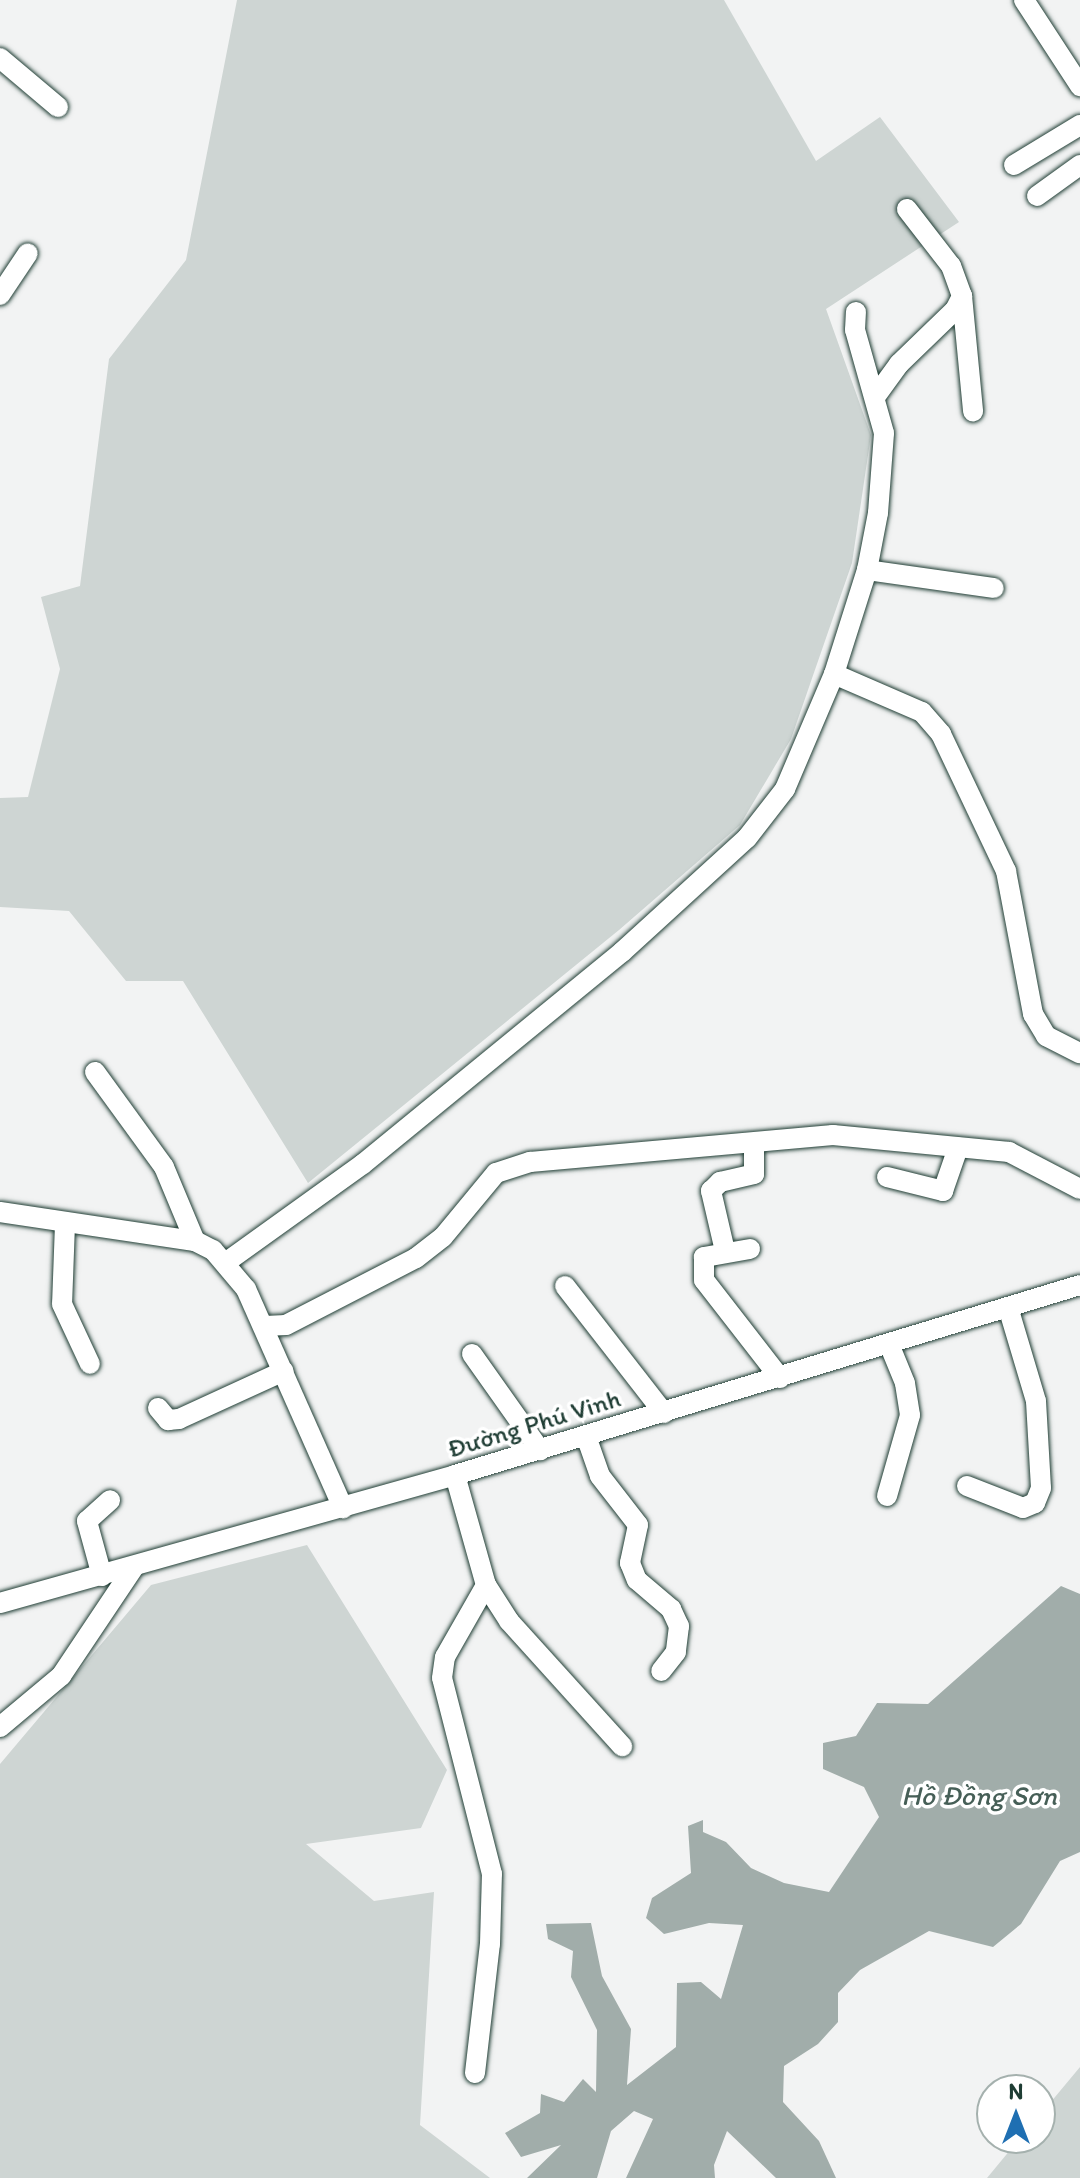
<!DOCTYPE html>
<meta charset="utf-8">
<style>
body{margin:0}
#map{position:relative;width:1080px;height:2178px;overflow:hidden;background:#f2f3f3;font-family:Itim,sans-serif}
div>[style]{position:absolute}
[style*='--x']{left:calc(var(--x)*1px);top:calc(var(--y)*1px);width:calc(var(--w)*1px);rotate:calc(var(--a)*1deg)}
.green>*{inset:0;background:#ced5d3}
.water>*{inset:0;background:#a1adaa}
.roads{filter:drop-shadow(0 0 2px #1f3d34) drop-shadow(0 0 2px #1f3d34)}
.minor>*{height:20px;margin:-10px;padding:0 10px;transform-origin:10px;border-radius:10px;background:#fff}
span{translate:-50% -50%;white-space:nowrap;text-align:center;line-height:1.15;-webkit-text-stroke:7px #fff;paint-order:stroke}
.street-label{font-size:26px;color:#1f3d34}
.water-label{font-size:28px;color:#465f57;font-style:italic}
.north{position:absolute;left:976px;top:2074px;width:80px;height:80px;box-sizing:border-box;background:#fff;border:2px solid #a5b1ae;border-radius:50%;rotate:0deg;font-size:22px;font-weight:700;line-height:32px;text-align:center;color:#1f3d34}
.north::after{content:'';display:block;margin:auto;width:28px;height:36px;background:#1f6fb2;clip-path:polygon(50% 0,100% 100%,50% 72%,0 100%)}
</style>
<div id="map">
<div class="green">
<div style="clip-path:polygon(237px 0,724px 0,816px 161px,880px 117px,959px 222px,826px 309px,871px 435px,852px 563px,791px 739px,740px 825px,619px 930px,308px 1183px,183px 981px,126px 981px,69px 911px,0 907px,0 798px,28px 797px,60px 669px,41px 597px,80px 586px,109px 359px,186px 260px)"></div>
<div style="clip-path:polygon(307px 1545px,447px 1770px,421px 1828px,306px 1844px,374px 1901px,434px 1892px,420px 2125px,490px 2178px,0 2178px,0 1764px,151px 1585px)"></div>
<div style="clip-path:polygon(1080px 2067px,1080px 2178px,987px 2178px,1020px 2138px,1040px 2138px,1040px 2115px)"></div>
</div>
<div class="water">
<div style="clip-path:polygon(1061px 1586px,1080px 1594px,1080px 1852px,1060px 1861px,1021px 1924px,993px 1947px,929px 1931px,860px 1970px,838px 1993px,838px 2022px,818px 2044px,784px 2066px,783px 2102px,819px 2141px,836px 2178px,776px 2178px,727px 2131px,714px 2165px,715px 2178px,626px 2178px,653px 2119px,634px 2111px,611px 2131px,597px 2178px,527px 2178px,561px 2145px,521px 2157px,505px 2133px,540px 2113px,541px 2094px,564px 2102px,583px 2079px,596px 2092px,597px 2030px,571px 1977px,573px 1951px,548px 1939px,546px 1924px,591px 1923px,602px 1976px,631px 2029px,627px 2085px,676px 2047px,677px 1983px,701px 1982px,721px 1999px,743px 1925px,709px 1923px,664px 1934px,646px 1918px,652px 1898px,691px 1873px,688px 1826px,703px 1820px,703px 1832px,726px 1842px,751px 1868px,784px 1883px,829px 1892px,879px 1817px,864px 1787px,823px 1769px,823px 1743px,856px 1736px,877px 1703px,928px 1704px)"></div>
</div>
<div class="roads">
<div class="minor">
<div style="--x:1024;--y:0;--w:103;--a:56.9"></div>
<div style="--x:0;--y:58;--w:76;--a:40.2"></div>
<div style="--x:1014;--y:165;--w:77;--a:-31.2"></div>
<div style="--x:1037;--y:196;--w:53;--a:-35.8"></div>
<div style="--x:0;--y:295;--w:50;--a:-56.3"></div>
<div style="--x:962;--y:296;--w:116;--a:84.5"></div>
<div style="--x:875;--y:397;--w:41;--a:-54"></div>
<div style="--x:899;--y:364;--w:78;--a:-44"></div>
<div style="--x:955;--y:310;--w:16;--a:-63"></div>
<div style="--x:962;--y:296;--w:32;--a:-110"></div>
<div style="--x:951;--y:266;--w:72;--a:-127.7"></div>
<div style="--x:867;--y:570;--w:128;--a:8.1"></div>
<div style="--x:834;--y:674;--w:96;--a:23.4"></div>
<div style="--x:922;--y:712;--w:29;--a:49"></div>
<div style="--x:941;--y:734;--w:152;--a:64.6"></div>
<div style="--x:1006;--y:871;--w:146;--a:79.3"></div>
<div style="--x:1033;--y:1014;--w:26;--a:59"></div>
<div style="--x:1046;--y:1036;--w:38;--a:27"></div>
<div style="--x:95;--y:1072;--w:117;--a:54"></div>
<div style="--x:164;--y:1167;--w:80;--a:67.3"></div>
<div style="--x:887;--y:1177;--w:58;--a:14"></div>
<div style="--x:943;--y:1191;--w:46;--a:-70.8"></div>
<div style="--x:0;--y:1212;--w:197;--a:8.5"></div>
<div style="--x:195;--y:1241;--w:20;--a:27"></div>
<div style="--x:213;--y:1250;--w:51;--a:49.8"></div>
<div style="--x:246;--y:1289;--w:240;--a:66.1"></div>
<div style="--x:65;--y:1224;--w:80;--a:92.1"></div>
<div style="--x:62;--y:1304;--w:66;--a:65"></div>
<div style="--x:750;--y:1249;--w:47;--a:170.1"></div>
<div style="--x:704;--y:1257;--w:23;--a:90"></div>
<div style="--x:704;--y:1280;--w:124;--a:52.2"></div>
<div style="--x:725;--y:1251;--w:62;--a:-103.1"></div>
<div style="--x:711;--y:1191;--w:13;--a:-45"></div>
<div style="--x:720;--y:1182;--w:35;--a:-13"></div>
<div style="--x:754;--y:1174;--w:29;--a:-90"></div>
<div style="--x:225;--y:1263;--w:170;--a:-35.7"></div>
<div style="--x:363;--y:1164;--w:335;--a:-39.3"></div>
<div style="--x:622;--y:952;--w:169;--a:-42.4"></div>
<div style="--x:747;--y:838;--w:62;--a:-52.2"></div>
<div style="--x:785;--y:789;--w:125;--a:-66.9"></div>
<div style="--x:834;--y:674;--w:109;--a:-72.4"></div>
<div style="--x:867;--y:570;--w:58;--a:-79.1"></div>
<div style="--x:878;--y:513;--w:80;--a:-85.7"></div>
<div style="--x:884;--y:433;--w:107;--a:-105.7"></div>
<div style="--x:855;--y:330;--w:18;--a:-87"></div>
<div style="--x:565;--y:1286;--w:161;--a:52.1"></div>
<div style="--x:265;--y:1326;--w:21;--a:-3"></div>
<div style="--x:286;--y:1325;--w:146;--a:-27.3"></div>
<div style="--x:416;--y:1258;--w:34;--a:-38"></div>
<div style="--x:443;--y:1237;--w:83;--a:-50.4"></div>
<div style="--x:496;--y:1173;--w:36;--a:-18"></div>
<div style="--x:530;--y:1162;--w:304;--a:-5.1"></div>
<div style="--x:833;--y:1135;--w:177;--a:5.5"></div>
<div style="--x:1009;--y:1152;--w:80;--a:27.5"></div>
<div style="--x:472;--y:1354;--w:118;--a:54.7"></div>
<div style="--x:158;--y:1408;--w:16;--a:50"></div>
<div style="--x:168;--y:1420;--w:11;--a:-5"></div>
<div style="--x:179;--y:1419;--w:115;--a:-24.6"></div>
<div style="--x:586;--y:1436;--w:42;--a:70.7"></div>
<div style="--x:600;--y:1476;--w:62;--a:52.2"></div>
<div style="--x:638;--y:1525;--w:39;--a:102"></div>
<div style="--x:630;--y:1563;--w:18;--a:68"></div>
<div style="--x:637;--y:1580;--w:45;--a:40.5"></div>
<div style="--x:671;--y:1609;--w:19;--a:65"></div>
<div style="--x:679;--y:1626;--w:26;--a:97"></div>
<div style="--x:676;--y:1652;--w:24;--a:128"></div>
<div style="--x:455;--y:1475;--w:114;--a:74.3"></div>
<div style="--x:486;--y:1585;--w:43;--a:57.4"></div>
<div style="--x:509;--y:1621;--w:169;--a:47.9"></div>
<div style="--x:967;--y:1486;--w:60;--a:21.4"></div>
<div style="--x:1023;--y:1508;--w:13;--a:-23"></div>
<div style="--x:1035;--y:1503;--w:16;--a:-68"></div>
<div style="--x:1041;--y:1488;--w:87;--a:-93.3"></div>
<div style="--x:1036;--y:1401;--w:98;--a:-106.6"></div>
<div style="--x:887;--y:1496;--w:84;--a:-74.1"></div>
<div style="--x:910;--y:1415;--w:32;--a:-99"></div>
<div style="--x:905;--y:1383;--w:42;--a:-112.3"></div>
<div style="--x:102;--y:1576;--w:57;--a:-105.3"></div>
<div style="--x:87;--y:1521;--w:31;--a:-42"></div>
<div style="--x:0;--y:1603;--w:473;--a:-15.7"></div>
<div style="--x:455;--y:1475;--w:653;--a:-16.91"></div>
<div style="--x:0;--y:1727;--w:80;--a:-39.9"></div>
<div style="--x:61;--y:1676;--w:131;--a:-56.2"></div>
<div style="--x:475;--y:2073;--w:130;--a:-83.4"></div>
<div style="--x:490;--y:1944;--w:70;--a:-88.4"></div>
<div style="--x:492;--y:1874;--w:202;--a:-104.3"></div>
<div style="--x:442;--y:1678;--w:21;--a:-82"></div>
<div style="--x:445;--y:1657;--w:83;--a:-60.3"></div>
</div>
</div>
<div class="street-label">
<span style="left:534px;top:1424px;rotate:-17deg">Đường Phú Vinh</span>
</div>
<div class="water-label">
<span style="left:979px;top:1795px">Hồ Đồng Sơn</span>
</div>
<div class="north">N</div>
</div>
